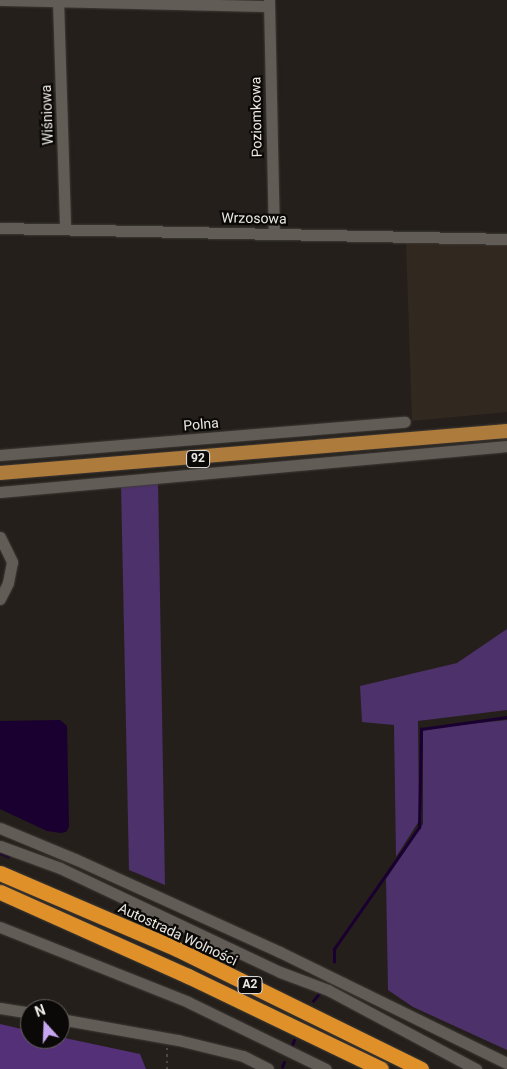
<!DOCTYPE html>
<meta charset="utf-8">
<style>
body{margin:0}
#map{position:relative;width:507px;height:1069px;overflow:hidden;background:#241f1a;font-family:Roboto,sans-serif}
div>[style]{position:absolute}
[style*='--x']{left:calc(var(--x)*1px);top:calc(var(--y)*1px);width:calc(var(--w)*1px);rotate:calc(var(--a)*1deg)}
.built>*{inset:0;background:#31281f}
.green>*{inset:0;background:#4d316b}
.forest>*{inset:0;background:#533077}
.water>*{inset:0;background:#1a0030}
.stream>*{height:2.5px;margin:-1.25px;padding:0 1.25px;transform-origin:1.25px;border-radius:1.25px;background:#1a0030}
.path>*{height:1px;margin-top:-0.5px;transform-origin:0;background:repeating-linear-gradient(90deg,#75716c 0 2.5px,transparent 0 6.5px)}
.roads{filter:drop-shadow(0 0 1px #3e3a36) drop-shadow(0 0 1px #3e3a36)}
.minor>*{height:11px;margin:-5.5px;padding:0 5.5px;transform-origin:5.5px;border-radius:5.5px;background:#615c56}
.major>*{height:14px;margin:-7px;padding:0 7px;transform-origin:7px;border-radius:7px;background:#ad7b3b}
.highway>*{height:15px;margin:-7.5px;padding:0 7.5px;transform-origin:7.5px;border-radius:7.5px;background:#e09029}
span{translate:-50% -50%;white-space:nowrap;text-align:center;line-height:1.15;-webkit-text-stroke:4.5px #0b0907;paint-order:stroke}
.shield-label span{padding:1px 4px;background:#0b0907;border:1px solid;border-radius:4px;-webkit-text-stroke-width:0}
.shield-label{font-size:12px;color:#ebe8e4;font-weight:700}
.street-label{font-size:14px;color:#ebe8e4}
.north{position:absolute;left:20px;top:999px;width:50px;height:50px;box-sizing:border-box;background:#0b0907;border:1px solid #65625f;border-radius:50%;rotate:340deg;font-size:14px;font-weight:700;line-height:20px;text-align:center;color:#ebe8e4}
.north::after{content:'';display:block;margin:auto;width:18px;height:22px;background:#c6a6f0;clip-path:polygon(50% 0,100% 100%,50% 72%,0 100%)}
</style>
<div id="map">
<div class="built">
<div style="clip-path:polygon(406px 243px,507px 245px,507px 412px,412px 421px)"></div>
</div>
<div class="green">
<div style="clip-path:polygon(158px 481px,165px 885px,129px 870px,121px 485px)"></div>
<div style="clip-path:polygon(507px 629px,507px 710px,418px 721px,419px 821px,396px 857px,394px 725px,362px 722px,360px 686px,457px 663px)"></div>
<div style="clip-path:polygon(507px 720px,507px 1050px,413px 1007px,388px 990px,386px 879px,423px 824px,423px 729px)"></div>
</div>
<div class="forest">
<div style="clip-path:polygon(0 1024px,30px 1031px,30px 1039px,60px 1037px,140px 1054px,146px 1069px,0 1069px)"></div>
</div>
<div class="water">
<div style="clip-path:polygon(60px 720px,67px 726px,69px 827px,66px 832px,61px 833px,47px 831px,0 809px,0 721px)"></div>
</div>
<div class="stream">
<div style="--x:0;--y:853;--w:9;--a:21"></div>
<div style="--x:334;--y:962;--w:13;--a:-90"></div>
<div style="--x:334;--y:949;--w:149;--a:-55.1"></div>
<div style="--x:419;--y:827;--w:98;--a:-88.8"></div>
<div style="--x:421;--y:729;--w:87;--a:-7.9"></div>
<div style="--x:313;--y:1001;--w:13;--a:-51"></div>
<div style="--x:292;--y:1045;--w:5;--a:-68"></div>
<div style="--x:282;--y:1067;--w:5;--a:-68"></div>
</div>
<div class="path">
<div style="--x:167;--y:1047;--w:22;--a:90"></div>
</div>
<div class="roads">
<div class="minor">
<div style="--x:0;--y:0;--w:269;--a:1.3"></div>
<div style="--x:58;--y:0;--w:229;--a:88.2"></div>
<div style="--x:269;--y:0;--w:233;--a:88.8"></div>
<div style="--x:0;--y:228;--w:507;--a:1.24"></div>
<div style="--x:0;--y:455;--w:406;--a:-4.7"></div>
<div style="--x:0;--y:492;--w:509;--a:-5.18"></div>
<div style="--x:0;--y:537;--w:28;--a:64"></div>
<div style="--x:12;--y:562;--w:21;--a:101"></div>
<div style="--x:8;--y:583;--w:18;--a:117"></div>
<div style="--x:0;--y:828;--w:81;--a:22.5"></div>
<div style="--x:75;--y:859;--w:225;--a:24.4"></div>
<div style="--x:280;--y:952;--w:253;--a:26.1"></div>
<div style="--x:0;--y:846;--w:64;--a:20.1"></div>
<div style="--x:60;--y:868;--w:243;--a:25.3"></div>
<div style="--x:280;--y:972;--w:51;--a:20.6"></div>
<div style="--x:328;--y:990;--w:168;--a:28.1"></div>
<div style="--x:0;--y:927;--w:202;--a:21.7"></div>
<div style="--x:188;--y:1002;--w:153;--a:25.9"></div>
<div style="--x:0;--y:1008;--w:30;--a:9"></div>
<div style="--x:60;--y:1019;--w:120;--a:10.1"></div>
<div style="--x:178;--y:1040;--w:67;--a:13.8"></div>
<div style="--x:243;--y:1056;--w:28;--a:27"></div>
</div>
<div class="major">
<div style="--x:0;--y:473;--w:509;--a:-4.74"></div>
</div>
<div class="highway">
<div style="--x:0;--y:873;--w:193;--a:23.2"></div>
<div style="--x:177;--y:949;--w:272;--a:26.2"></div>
<div style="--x:0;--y:892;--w:206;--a:24.1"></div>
<div style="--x:188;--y:976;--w:214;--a:25.7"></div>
</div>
</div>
<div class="shield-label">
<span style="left:198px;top:459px">92</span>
<span style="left:250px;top:985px">A2</span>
</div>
<div class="street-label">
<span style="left:47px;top:115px;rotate:-92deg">Wiśniowa</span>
<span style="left:256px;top:117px;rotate:-91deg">Poziomkowa</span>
<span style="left:254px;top:218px;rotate:1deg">Wrzosowa</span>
<span style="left:201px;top:424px;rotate:-5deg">Polna</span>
<span style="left:178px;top:934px;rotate:25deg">Autostrada Wolności</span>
</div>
<div class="north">N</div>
</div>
